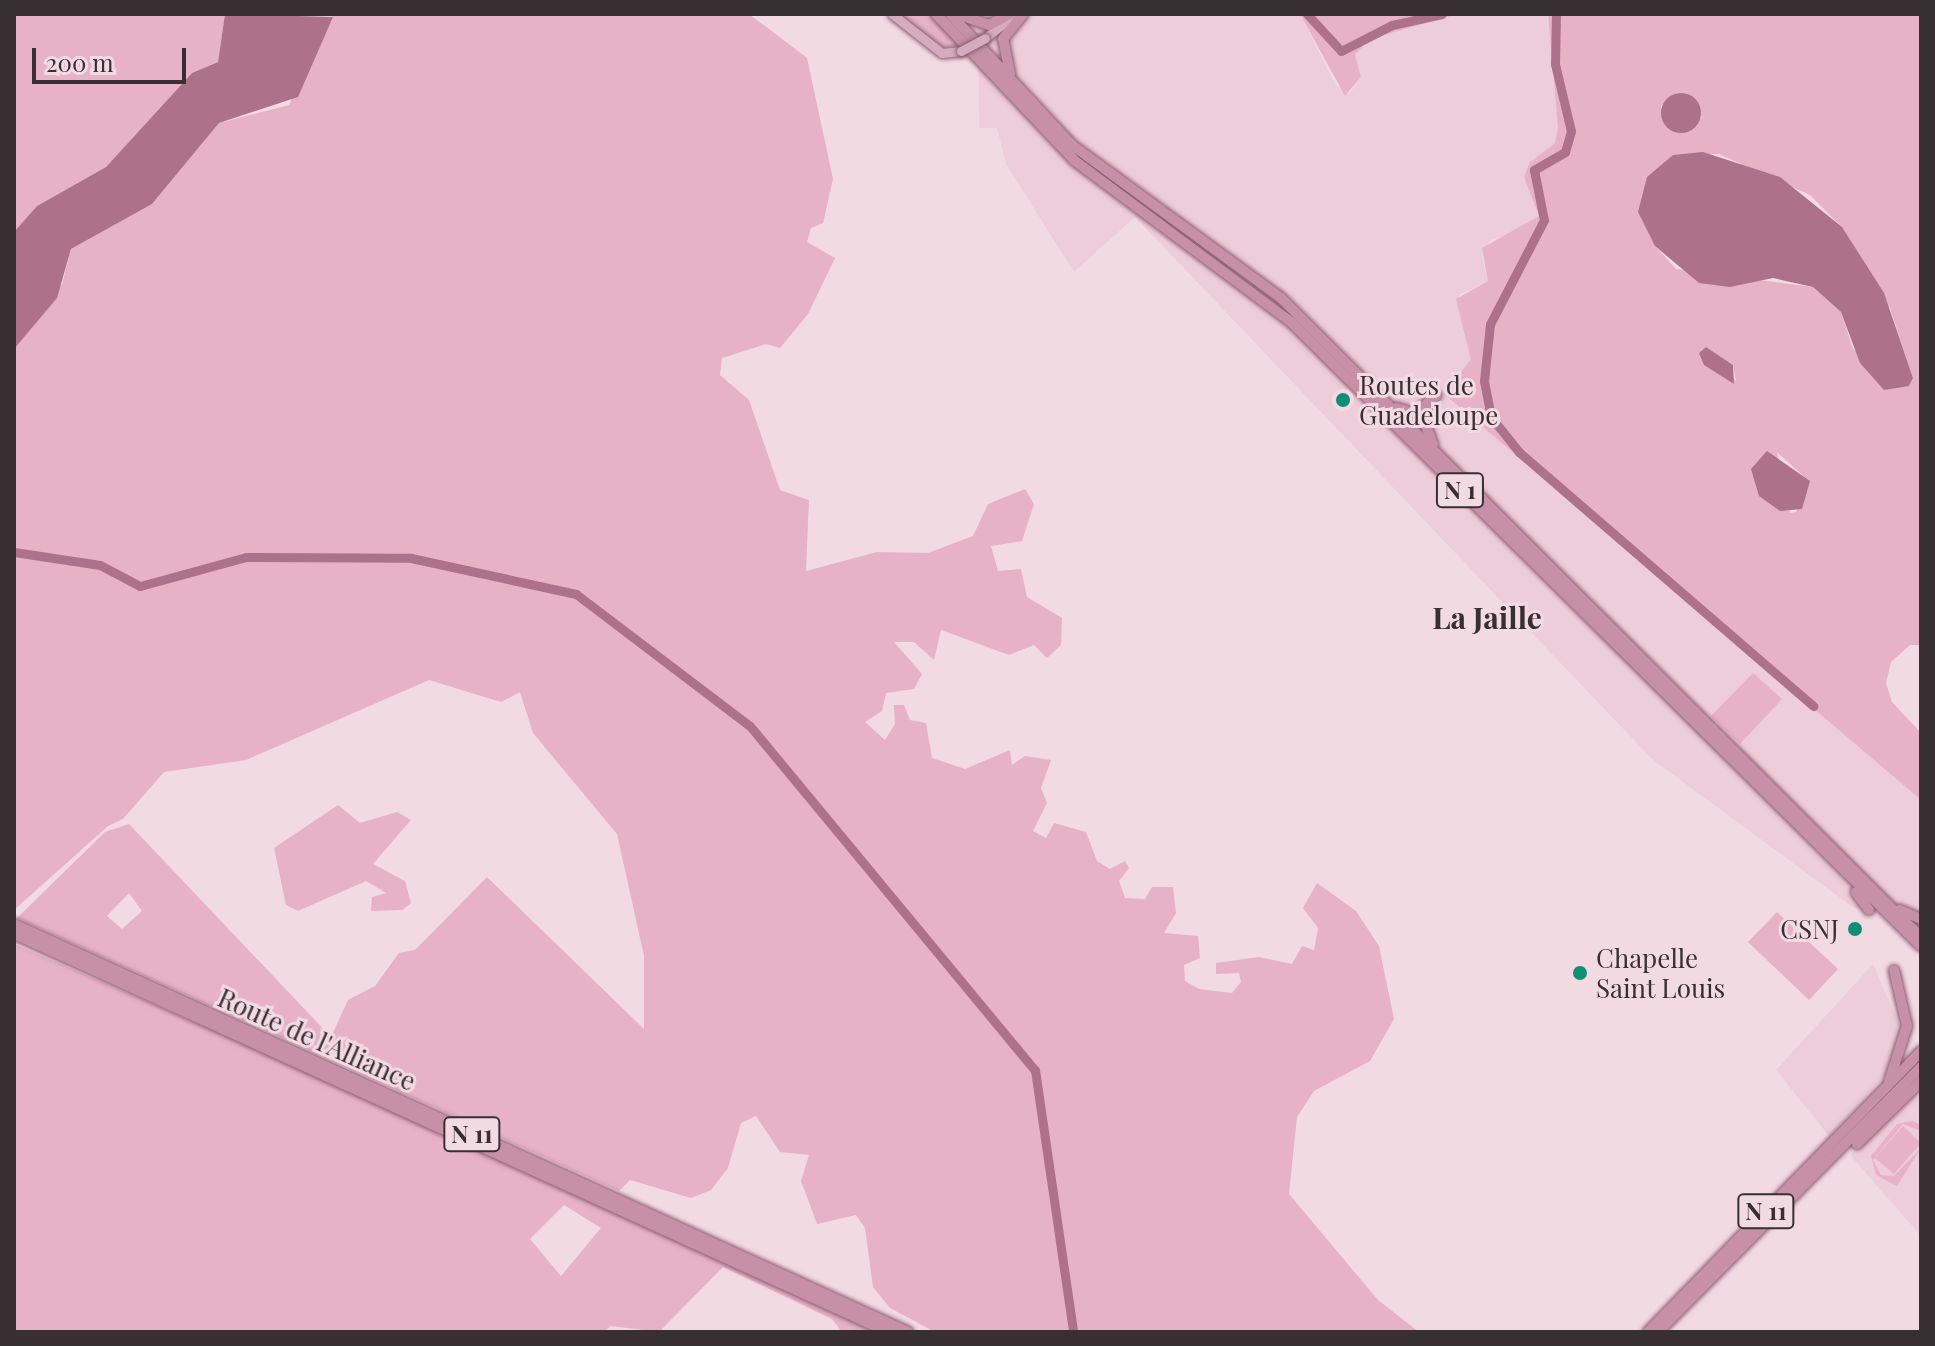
<!DOCTYPE html>
<style>
body{margin:0}
#map{position:relative;width:1935px;height:1346px;overflow:hidden;background:#f2dae3;font-family:"Playfair Display",serif}
div>[style]{position:absolute}
[style*='--x']{left:calc(var(--x)*1px);top:calc(var(--y)*1px);width:calc(var(--w)*1px);rotate:calc(var(--a)*1deg)}
.built>*{inset:0;background:#edcdd9}
.green>*{inset:0;background:#e7b1c6}
.water>*{inset:0;background:#ae718a}
.round{border-radius:50%}
.river>*{height:9px;margin:-4.5px;padding:0 4.5px;transform-origin:4.5px;border-radius:4.5px;background:#ae718a}
.roads{filter:drop-shadow(0 0 2px #8c5c70) drop-shadow(0 0 2px #8c5c70)}
.primary>*{height:9px;margin:-4.5px;padding:0 4.5px;transform-origin:4.5px;border-radius:4.5px;background:#d5acbd}
.trunk>*{height:10px;margin:-5px;padding:0 5px;transform-origin:5px;border-radius:5px;background:#c790a7}
.bridges{filter:drop-shadow(0 0 2px #8c5c70) drop-shadow(0 0 2px #8c5c70)}
.primary-bridge>*{height:9px;margin:-4.5px;padding:0 4.5px;transform-origin:4.5px;border-radius:4.5px;background:#d5acbd}
.dots>*{width:22px;height:22px;translate:-50% -50%;box-sizing:border-box;border:4px solid #f2dae3;border-radius:50%}
span{translate:-50% -50%;white-space:nowrap;text-align:center;line-height:1.15;-webkit-text-stroke:6px #f2dae3;paint-order:stroke}
.shield-label span{padding:2px 6px;background:#f2dae3;border:2px solid;border-radius:6px;-webkit-text-stroke-width:0}
.shield-label{font-size:24px;color:#382f32;font-weight:700}
.poi-label{font-size:26px;color:#382f32}
.left{translate:0 -50%;text-align:left}
.right{translate:-100% -50%;text-align:right}
.street-label{font-size:26px;color:#382f32}
.quarter-label{font-size:30px;color:#382f32;font-weight:700}
.frame{position:absolute;inset:0;border:16px solid #382f32;pointer-events:none}
.scale{position:absolute;left:32px;top:48px;width:154px;height:36px;box-sizing:border-box;border:4px solid #382f32;border-top:0;padding-left:10px;font-size:24px;line-height:28px;white-space:nowrap;color:#382f32;-webkit-text-stroke:6px #f2dae3;paint-order:stroke}
</style>
<div id="map">
<div class="built">
<div style="clip-path:polygon(965px 14px,1300px 14px,1335px 84px,1349px 94px,1361px 77px,1355px 55px,1371px 39px,1458px 14px,1548px 14px,1558px 128px,1555px 143px,1524px 176px,1539px 216px,1529px 228px,1491px 240px,1482px 256px,1488px 281px,1459px 295px,1471px 359px,1444px 394px,1921px 800px,1921px 914px,1854px 908px,1652px 759px,1135px 217px,1074px 272px,1006px 164px,997px 128px,979px 128px,978px 28px)"></div>
<div style="clip-path:polygon(1873px 964px,1901px 1029px,1891px 1069px,1829px 1136px,1776px 1070px)"></div>
<div style="clip-path:polygon(1921px 1085px,1921px 1236px,1850px 1155px)"></div>
</div>
<div class="green">
<div style="clip-path:polygon(14px 14px,225px 14px,218px 62px,192px 73px,106px 167px,37px 206px,14px 232px)"></div>
<div style="clip-path:polygon(evenodd,333px 14px,749px 14px,807px 58px,833px 179px,823px 223px,811px 228px,807px 242px,835px 258px,808px 314px,780px 348px,766px 344px,722px 358px,720px 375px,749px 400px,780px 490px,809px 500px,806px 571px,877px 552px,928px 553px,973px 536px,988px 504px,1025px 489px,1034px 504px,1022px 541px,991px 546px,998px 571px,1021px 569px,1027px 597px,1062px 618px,1061px 645px,1047px 658px,1034px 645px,1009px 655px,941px 630px,934px 660px,914px 642px,894px 642px,922px 674px,914px 689px,886px 693px,882px 711px,865px 722px,885px 740px,895px 724px,894px 705px,904px 705px,910px 720px,926px 723px,932px 758px,965px 769px,1010px 750px,1012px 765px,1025px 756px,1051px 760px,1041px 788px,1047px 803px,1033px 831px,1046px 838px,1054px 823px,1086px 832px,1097px 861px,1110px 869px,1125px 861px,1129px 868px,1119px 881px,1125px 898px,1145px 899px,1152px 887px,1173px 887px,1176px 913px,1164px 933px,1198px 936px,1200px 958px,1184px 965px,1185px 981px,1199px 989px,1232px 993px,1241px 982px,1239px 973px,1216px 974px,1216px 963px,1259px 957px,1292px 964px,1302px 946px,1314px 950px,1318px 928px,1303px 908px,1317px 883px,1356px 911px,1379px 946px,1394px 1019px,1370px 1061px,1314px 1091px,1297px 1117px,1289px 1194px,1378px 1300px,1419px 1332px,935px 1332px,890px 1308px,873px 1287px,865px 1228px,856px 1215px,817px 1224px,801px 1181px,809px 1155px,780px 1152px,756px 1116px,741px 1123px,728px 1168px,711px 1190px,691px 1198px,630px 1180px,619px 1191px,17px 918px,105px 832px,129px 824px,331px 1037px,348px 1000px,375px 986px,399px 953px,415px 950px,487px 877px,644px 1029px,644px 956px,617px 834px,533px 733px,520px 692px,501px 702px,429px 680px,246px 760px,164px 772px,123px 819px,108px 826px,14px 910px,14px 349px,62px 284px,71px 249px,152px 204px,219px 123px,289px 105px,333px 14px,129px 893px,142px 911px,122px 929px,107px 916px,129px 893px)"></div>
<div style="clip-path:polygon(899px 14px,932px 14px,963px 46px,941px 47px)"></div>
<div style="clip-path:polygon(1300px 14px,1458px 14px,1370px 39px,1355px 55px,1361px 77px,1345px 96px)"></div>
<div style="clip-path:polygon(evenodd,1548px 14px,1921px 14px,1921px 645px,1910px 645px,1891px 662px,1886px 683px,1892px 702px,1921px 733px,1921px 800px,1444px 394px,1471px 359px,1456px 299px,1488px 281px,1482px 248px,1539px 216px,1524px 177px,1530px 162px,1555px 143px,1558px 128px,1548px 14px,1691px 97px,1702px 118px,1663px 121px,1661px 105px,1691px 97px,1548px 14px,1719px 154px,1810px 195px,1842px 227px,1890px 308px,1913px 378px,1909px 386px,1853px 349px,1841px 312px,1813px 287px,1676px 269px,1655px 246px,1673px 155px,1719px 154px,1548px 14px,1706px 347px,1733px 365px,1736px 381px,1701px 351px,1706px 347px,1548px 14px,1777px 452px,1809px 481px,1796px 512px,1790px 513px,1777px 452px)"></div>
<div style="clip-path:polygon(1753px 673px,1782px 699px,1740px 744px,1711px 716px)"></div>
<div style="clip-path:polygon(338px 805px,360px 823px,397px 812px,411px 820px,373px 864px,405px 881px,411px 903px,402px 910px,371px 911px,372px 897px,386px 893px,366px 881px,298px 911px,286px 905px,274px 848px)"></div>
<div style="clip-path:polygon(1777px 912px,1838px 969px,1809px 1000px,1748px 942px)"></div>
<div style="clip-path:polygon(evenodd,14px 944px,342px 1086px,875px 1332px,842px 1332px,832px 1319px,723px 1267px,659px 1332px,611px 1326px,604px 1332px,14px 1332px,14px 944px,564px 1205px,601px 1228px,561px 1276px,530px 1239px,564px 1205px)"></div>
<div style="clip-path:polygon(1912px 1121px,1921px 1125px,1921px 1131px,1903px 1124px,1873px 1160px,1881px 1175px,1894px 1176px,1921px 1148px,1897px 1186px,1876px 1175px,1871px 1156px,1897px 1124px)"></div>
<div style="clip-path:polygon(1903px 1126px,1921px 1143px,1894px 1174px,1875px 1158px)"></div>
</div>
<div class="water">
<div style="clip-path:polygon(225px 14px,333px 17px,298px 97px,219px 123px,152px 204px,71px 249px,57px 298px,14px 349px,14px 232px,37px 206px,106px 167px,192px 73px,218px 62px)"></div>
<div class="round" style="left:1661px;top:93px;width:40px;height:40px"></div>
<div style="clip-path:polygon(1703px 152px,1780px 177px,1842px 227px,1884px 293px,1913px 378px,1909px 386px,1884px 390px,1860px 363px,1841px 312px,1813px 287px,1773px 278px,1730px 287px,1699px 283px,1655px 246px,1638px 212px,1647px 177px,1673px 155px)"></div>
<div style="clip-path:polygon(1706px 347px,1733px 365px,1734px 384px,1704px 365px,1699px 353px)"></div>
<div style="clip-path:polygon(1767px 451px,1810px 481px,1802px 509px,1780px 511px,1759px 496px,1751px 469px)"></div>
</div>
<div class="river">
<div style="--x:1307;--y:14;--w:50;--a:47.4"></div>
<div style="--x:1341;--y:51;--w:57;--a:-27"></div>
<div style="--x:1392;--y:25;--w:51;--a:-12.4"></div>
<div style="--x:1556;--y:14;--w:50;--a:91.1"></div>
<div style="--x:1555;--y:64;--w:69;--a:76.6"></div>
<div style="--x:1571;--y:131;--w:22;--a:106"></div>
<div style="--x:1565;--y:152;--w:36;--a:150"></div>
<div style="--x:1534;--y:170;--w:51;--a:78.7"></div>
<div style="--x:1544;--y:220;--w:117;--a:117.4"></div>
<div style="--x:1490;--y:324;--w:57;--a:96"></div>
<div style="--x:1484;--y:381;--w:37;--a:79"></div>
<div style="--x:1491;--y:417;--w:45;--a:51.3"></div>
<div style="--x:1519;--y:452;--w:389;--a:40.8"></div>
<div style="--x:14;--y:552;--w:87;--a:8.6"></div>
<div style="--x:100;--y:565;--w:45;--a:27.7"></div>
<div style="--x:140;--y:586;--w:110;--a:-15.3"></div>
<div style="--x:246;--y:557;--w:165;--a:0.3"></div>
<div style="--x:411;--y:558;--w:169;--a:12.3"></div>
<div style="--x:576;--y:594;--w:218;--a:37.2"></div>
<div style="--x:750;--y:726;--w:447;--a:50.4"></div>
<div style="--x:1035;--y:1070;--w:265;--a:81.7"></div>
</div>
<div class="roads">
<div class="primary">
<div style="--x:892;--y:14;--w:63;--a:38"></div>
<div style="--x:942;--y:53;--w:19;--a:-6"></div>
<div style="--x:985;--y:38;--w:39;--a:-38"></div>
</div>
<div class="trunk">
<div style="--x:936;--y:14;--w:202;--a:46.6"></div>
<div style="--x:1075;--y:161;--w:271;--a:36.7"></div>
<div style="--x:1292;--y:323;--w:885;--a:44.73"></div>
<div style="--x:950;--y:14;--w:179;--a:47"></div>
<div style="--x:1072;--y:145;--w:258;--a:36.2"></div>
<div style="--x:1280;--y:297;--w:906;--a:44.96"></div>
<div style="--x:957;--y:14;--w:34;--a:19"></div>
<div style="--x:989;--y:25;--w:24;--a:-28"></div>
<div style="--x:1010;--y:74;--w:36;--a:-101"></div>
<div style="--x:1003;--y:39;--w:32;--a:-51"></div>
<div style="--x:1428;--y:404;--w:17;--a:103"></div>
<div style="--x:1424;--y:421;--w:25;--a:69"></div>
<div style="--x:1397;--y:408;--w:19;--a:18"></div>
<div style="--x:1415;--y:414;--w:28;--a:-41"></div>
<div style="--x:1856;--y:892;--w:22;--a:54"></div>
<div style="--x:1900;--y:910;--w:23;--a:23"></div>
<div style="--x:14;--y:924;--w:983;--a:24.53"></div>
<div style="--x:14;--y:934;--w:960;--a:24.48"></div>
<div style="--x:1889;--y:1082;--w:59;--a:-72.2"></div>
<div style="--x:1907;--y:1026;--w:57;--a:-103.1"></div>
<div style="--x:1857;--y:1144;--w:90;--a:-44.5"></div>
<div style="--x:1648;--y:1332;--w:392;--a:-45.8"></div>
<div style="--x:1658;--y:1332;--w:373;--a:-45.2"></div>
</div>
</div>
<div class="bridges">
<div class="primary-bridge">
<div style="--x:961;--y:51;--w:27;--a:-28"></div>
</div>
</div>
<div class="dots">
<div style="left:1343px;top:400px;background:#108f75"></div>
<div style="left:1855px;top:929px;background:#108f75"></div>
<div style="left:1580px;top:973px;background:#108f75"></div>
</div>
<div class="shield-label">
<span style="left:1460px;top:490px">N 1</span>
<span style="left:472px;top:1134px">N 11</span>
<span style="left:1766px;top:1211px">N 11</span>
</div>
<div class="poi-label">
<span class="left" style="left:1359px;top:400px">Routes de<br>Guadeloupe</span>
<span class="right" style="left:1839px;top:929px">CSNJ</span>
<span class="left" style="left:1596px;top:973px">Chapelle<br>Saint Louis</span>
</div>
<div class="street-label">
<span style="left:317px;top:1039px;rotate:24deg">Route de l'Alliance</span>
</div>
<div class="quarter-label">
<span style="left:1487px;top:617px">La Jaille</span>
</div>
<div class="frame"></div>
<div class="scale">200 m</div>
</div>
